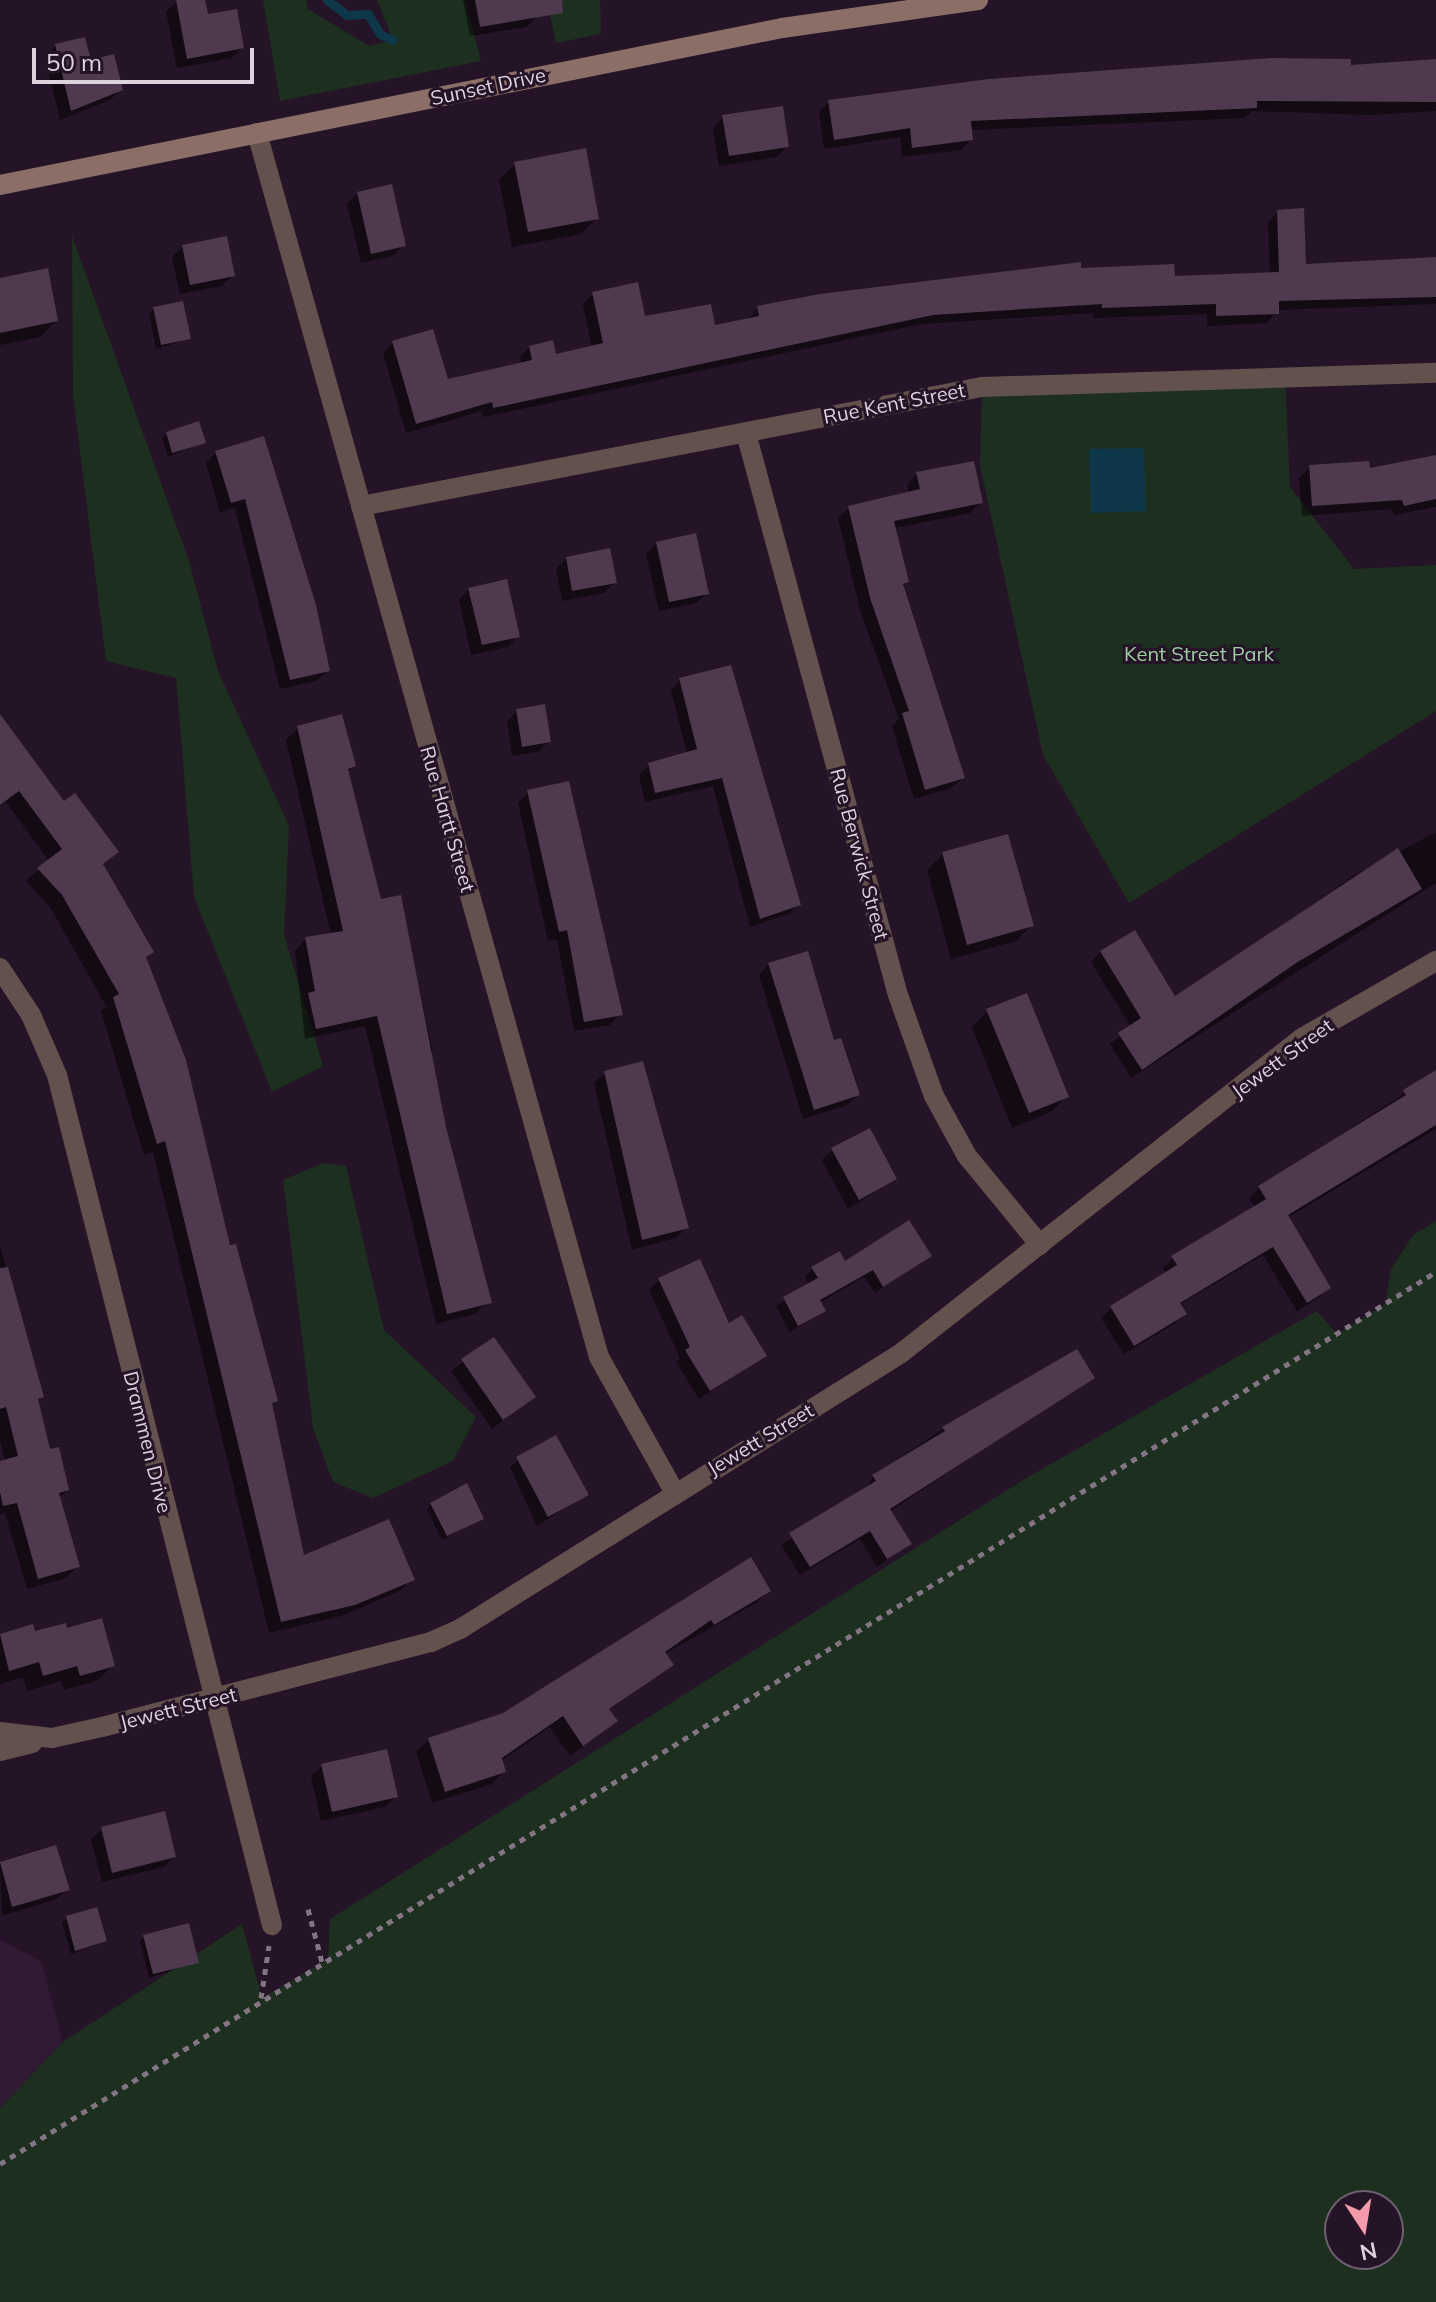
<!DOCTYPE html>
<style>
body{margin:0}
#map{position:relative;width:1436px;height:2302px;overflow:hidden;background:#251327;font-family:Mulish,sans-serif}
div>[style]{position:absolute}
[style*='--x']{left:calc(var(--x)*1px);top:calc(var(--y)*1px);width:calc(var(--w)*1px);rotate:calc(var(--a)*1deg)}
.built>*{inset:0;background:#311a33}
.green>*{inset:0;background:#1d301f}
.water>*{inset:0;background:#0e384a}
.shadow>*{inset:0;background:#0007}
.stream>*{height:9px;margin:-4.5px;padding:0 4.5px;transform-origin:4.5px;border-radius:4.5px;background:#0e384a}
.building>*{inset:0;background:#4e394f}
.path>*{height:5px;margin-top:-2.5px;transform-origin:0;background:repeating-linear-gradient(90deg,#837484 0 6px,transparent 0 12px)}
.street>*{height:20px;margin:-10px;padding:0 10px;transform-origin:10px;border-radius:10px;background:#62514c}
.secondary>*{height:20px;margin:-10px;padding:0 10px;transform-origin:10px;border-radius:10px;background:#8b6f67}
span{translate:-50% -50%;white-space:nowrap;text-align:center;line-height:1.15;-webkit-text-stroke:6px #251327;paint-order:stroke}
.street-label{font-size:20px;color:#dfd2df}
.park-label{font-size:20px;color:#9bcf9f}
.north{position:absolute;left:1324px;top:2190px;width:80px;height:80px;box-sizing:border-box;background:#251327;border:2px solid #6f5f71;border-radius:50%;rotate:168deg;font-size:22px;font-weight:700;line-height:32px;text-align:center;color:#dfd2df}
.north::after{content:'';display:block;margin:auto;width:28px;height:36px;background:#f39aab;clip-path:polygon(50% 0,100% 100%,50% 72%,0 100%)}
.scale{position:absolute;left:32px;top:48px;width:222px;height:36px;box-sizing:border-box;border:4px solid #dfd2df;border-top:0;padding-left:10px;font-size:24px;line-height:28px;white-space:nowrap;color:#dfd2df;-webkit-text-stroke:6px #251327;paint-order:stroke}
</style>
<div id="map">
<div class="built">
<div style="clip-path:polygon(0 1940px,41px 1961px,63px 2042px,0 2108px)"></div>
</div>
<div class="green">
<div style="clip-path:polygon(263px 0,306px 0,308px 9px,369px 46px,393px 40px,377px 0,465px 0,481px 61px,280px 101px)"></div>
<div style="clip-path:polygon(547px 0,600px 0,601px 34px,556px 43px)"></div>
<div style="clip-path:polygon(72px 236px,189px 561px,218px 671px,289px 826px,284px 935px,323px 1066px,272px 1092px,194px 897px,176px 678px,106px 661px,73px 395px)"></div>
<div style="clip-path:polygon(1285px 377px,1290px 487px,1354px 569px,1436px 565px,1436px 711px,1129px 903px,1043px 755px,980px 465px,982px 387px)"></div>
<div style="clip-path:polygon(323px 1163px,346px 1166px,384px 1330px,476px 1417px,453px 1461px,373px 1498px,333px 1482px,313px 1428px,283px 1180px)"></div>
<div style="clip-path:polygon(evenodd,1436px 1221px,1436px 2302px,0 2302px,0 2108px,63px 2042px,242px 1924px,262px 1998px,328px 1959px,330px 1919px,1023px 1480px,1317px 1311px,1337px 1334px,1385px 1304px,1391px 1269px,1413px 1235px,1436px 1221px,1340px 2206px,1388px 2206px,1388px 2254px,1340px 2254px,1340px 2206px)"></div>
</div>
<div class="water">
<div style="clip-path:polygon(1144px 448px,1146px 511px,1091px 513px,1089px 449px)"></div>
</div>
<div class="shadow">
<div style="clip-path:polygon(203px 0,207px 17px,242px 47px,232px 58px,177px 68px,166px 12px,177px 1px)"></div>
<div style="clip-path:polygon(463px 0,534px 0,537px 16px,527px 27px,470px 36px)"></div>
<div style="clip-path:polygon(83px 39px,89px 62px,121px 89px,110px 100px,60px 120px,45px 57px,56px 46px)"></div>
<div style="clip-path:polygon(1436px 64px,1436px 111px,1370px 115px,1252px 111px,1245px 118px,970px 130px,971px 139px,961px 150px,902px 157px,900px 137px,824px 149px,819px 112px,829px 102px)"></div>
<div style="clip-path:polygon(723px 117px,787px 146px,777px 157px,719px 166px,713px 128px)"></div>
<div style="clip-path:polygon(515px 164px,597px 218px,581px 234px,512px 247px,499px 180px)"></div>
<div style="clip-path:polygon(358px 194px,404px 245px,393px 256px,361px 263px,347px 204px)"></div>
<div style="clip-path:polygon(1278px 212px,1304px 266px,1436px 262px,1436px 304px,1277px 310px,1267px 323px,1207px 326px,1207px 314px,1093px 318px,1092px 313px,921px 324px,483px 417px,482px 411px,406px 433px,383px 353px,393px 343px,446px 382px,522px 364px,520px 357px,530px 347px,555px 356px,592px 348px,583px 304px,593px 293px,644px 319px,714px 327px,748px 320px,758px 308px,1079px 270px,1173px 279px,1270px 274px,1268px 222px)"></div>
<div style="clip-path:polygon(183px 247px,233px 275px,222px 286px,180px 294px,172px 257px)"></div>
<div style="clip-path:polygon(0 280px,56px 321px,40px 337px,0 345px)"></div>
<div style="clip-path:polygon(154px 309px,189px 339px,156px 349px,149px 313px)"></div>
<div style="clip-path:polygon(167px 434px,203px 442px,168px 457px,162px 438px)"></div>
<div style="clip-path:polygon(263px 439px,328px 670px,317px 681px,280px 689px,235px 508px,220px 512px,206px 463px,216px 452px)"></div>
<div style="clip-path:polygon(1436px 457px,1436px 507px,1394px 515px,1392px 509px,1302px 516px,1299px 478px,1310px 467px,1368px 471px)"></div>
<div style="clip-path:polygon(917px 474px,981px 502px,970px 513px,894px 528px,907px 582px,901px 587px,963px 778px,952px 788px,914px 799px,892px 726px,899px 719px,860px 610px,838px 518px,849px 508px,909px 493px,907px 485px)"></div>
<div style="clip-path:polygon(657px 543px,707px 593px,696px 603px,659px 611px,646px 554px)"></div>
<div style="clip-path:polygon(567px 558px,615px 582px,604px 593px,562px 601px,556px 569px)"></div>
<div style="clip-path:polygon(469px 589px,518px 636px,508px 647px,471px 655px,459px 600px)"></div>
<div style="clip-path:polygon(680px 680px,799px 904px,789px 914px,750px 927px,713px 786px,645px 802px,639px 775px,649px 765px,687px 754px,671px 690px)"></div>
<div style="clip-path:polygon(517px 711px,549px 741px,538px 752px,512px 756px,507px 721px)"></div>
<div style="clip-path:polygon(0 727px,63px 804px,117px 852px,102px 866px,151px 952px,144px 959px,276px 1400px,270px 1406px,302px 1558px,412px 1579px,400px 1591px,341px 1616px,269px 1633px,153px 1152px,144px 1155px,101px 1011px,106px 1006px,50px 907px,26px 881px,49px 861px,6px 802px,0 806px)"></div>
<div style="clip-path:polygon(298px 728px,354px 766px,347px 773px,380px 901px,399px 898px,433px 1051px,428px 1056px,487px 1303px,475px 1314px,436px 1324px,365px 1026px,305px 1039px,295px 951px,306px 939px,331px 935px,286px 740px)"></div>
<div style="clip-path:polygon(528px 792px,620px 1014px,610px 1025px,574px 1031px,557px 939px,548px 941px,518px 803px)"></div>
<div style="clip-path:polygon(1436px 832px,1436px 883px,1131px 1078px,1110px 1044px,1131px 1027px,1091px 962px,1101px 952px,1175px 999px,1355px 875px)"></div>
<div style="clip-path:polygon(943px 854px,1032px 925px,1016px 941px,951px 959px,927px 870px)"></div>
<div style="clip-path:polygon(769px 964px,833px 1043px,858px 1094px,848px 1105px,803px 1119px,759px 975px)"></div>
<div style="clip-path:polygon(988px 1011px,1067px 1096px,1051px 1112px,1012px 1128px,972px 1027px)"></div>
<div style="clip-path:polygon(605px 1073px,687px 1227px,676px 1238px,632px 1250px,594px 1083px)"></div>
<div style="clip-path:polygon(1436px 1073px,1436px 1129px,1287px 1218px,1329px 1288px,1319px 1297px,1297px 1311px,1263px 1255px,1179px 1305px,1184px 1314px,1174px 1324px,1124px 1354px,1101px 1318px,1111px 1308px,1167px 1274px,1163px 1268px,1173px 1258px,1255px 1208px,1249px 1198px,1259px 1188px)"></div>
<div style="clip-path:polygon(832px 1150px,895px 1179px,848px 1209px,822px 1160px)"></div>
<div style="clip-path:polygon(0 1246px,42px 1397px,36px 1402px,49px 1452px,67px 1490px,59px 1498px,78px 1566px,66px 1578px,27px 1589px,5px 1513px,0 1515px,0 1463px,5px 1461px,0 1440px)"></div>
<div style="clip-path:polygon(929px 1255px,875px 1293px,864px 1277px,819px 1303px,823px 1310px,790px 1332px,776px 1306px,809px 1285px,805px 1277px,812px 1269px)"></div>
<div style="clip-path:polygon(660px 1280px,728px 1326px,764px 1356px,699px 1399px,676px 1362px,680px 1358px,649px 1290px)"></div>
<div style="clip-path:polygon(493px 1339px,533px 1397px,492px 1429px,451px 1371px)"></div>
<div style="clip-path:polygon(1092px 1377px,889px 1512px,909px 1544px,877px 1567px,860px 1539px,800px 1575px,781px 1545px,866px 1490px,873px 1476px,944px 1428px)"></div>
<div style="clip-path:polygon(521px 1457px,586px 1495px,537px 1526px,510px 1467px)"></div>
<div style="clip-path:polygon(431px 1504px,481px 1518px,442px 1540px,427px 1509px)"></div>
<div style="clip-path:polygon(769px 1591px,756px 1603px,664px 1654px,672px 1664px,608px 1711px,615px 1721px,570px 1756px,550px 1727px,501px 1761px,504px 1771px,492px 1784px,432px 1803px,416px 1752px,429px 1740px,504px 1715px)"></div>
<div style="clip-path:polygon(32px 1627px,34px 1634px,66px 1631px,113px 1665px,97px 1681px,64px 1690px,61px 1681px,27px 1691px,23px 1677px,0 1684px,0 1636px)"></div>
<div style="clip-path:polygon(322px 1766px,396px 1796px,385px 1807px,321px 1821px,311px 1776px)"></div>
<div style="clip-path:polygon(102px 1829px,174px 1857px,164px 1867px,102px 1882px,91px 1839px)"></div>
<div style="clip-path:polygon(55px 1848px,67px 1889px,57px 1899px,2px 1916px,0 1864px)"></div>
<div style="clip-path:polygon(67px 1918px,105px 1941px,71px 1954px,62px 1923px)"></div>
<div style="clip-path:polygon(144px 1936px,197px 1962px,149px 1978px,140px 1941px)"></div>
</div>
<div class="stream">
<div style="--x:327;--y:0;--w:25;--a:37"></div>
<div style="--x:347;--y:15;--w:21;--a:-3"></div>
<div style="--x:368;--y:14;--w:23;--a:59"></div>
<div style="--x:380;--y:34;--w:14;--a:25"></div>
</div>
<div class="building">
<div style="clip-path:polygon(176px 0,205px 0,208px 14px,237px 9px,244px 48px,187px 59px)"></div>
<div style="clip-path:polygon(475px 0,562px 0,563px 13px,480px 27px)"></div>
<div style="clip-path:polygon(85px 37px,91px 60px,114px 54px,123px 90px,71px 111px,55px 44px)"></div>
<div style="clip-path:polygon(1271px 58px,1351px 59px,1351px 65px,1436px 59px,1436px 102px,1257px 101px,1257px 108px,971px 121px,973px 140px,912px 148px,910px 128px,834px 140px,828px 100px,989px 79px)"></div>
<div style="clip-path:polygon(783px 106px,789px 147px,729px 156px,722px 115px)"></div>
<div style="clip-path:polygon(586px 148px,599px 219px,528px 232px,514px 162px)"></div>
<div style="clip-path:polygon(392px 184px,406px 246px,371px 254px,357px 192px)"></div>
<div style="clip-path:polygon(1304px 208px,1306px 264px,1436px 257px,1436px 297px,1279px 301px,1279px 314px,1216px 316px,1216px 304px,1102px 308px,1102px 304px,933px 315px,493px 408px,492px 402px,416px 424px,392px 341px,433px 329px,448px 379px,532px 360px,529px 346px,553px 340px,556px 354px,603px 343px,592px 292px,638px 282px,645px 316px,711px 304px,715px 325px,759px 316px,757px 306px,820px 294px,1081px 262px,1081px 268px,1174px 264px,1175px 276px,1279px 272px,1277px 210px)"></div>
<div style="clip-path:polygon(227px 236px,235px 276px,190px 285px,182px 245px)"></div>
<div style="clip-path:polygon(48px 268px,58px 321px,0 333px,0 278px)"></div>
<div style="clip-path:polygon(183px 301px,191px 339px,161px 345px,153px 307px)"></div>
<div style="clip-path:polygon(199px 421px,206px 443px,172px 453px,166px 432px)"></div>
<div style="clip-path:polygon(264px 436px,316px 605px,330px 671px,290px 680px,245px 499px,231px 503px,215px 451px)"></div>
<div style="clip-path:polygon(1436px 455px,1436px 499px,1404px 506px,1402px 500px,1312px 506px,1309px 465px,1369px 461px,1370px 468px)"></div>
<div style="clip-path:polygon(974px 461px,983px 503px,894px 521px,909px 582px,903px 584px,965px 778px,925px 790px,902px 713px,909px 711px,870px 598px,848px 506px,920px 489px,916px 472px)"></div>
<div style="clip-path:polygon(696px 533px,709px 594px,669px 602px,656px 542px)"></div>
<div style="clip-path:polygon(610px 548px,617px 583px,572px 591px,566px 557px)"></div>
<div style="clip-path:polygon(507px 579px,520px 637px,482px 645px,468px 588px)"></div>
<div style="clip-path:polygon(731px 665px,801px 905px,760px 919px,722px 778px,655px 793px,648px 763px,697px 749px,679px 678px)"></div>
<div style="clip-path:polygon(545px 704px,551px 742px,522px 747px,516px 709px)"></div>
<div style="clip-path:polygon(0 714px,64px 801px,75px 793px,119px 852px,103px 864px,154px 952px,146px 957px,186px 1060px,230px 1245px,236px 1244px,278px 1401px,272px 1403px,304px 1555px,389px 1519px,415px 1580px,355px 1605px,281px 1622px,165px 1141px,157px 1144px,113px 997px,119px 994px,62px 895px,37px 868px,62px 849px,19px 791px,0 805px)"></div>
<div style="clip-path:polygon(342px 714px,356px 766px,348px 769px,381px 899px,401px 895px,446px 1127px,492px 1303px,447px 1314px,377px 1016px,316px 1029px,308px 993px,315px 991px,305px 937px,343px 931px,297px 726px)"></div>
<div style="clip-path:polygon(569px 781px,623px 1015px,584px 1022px,567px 930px,559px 932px,527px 790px)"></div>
<div style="clip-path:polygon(1008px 834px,1034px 926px,967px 945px,942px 852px)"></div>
<div style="clip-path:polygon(1398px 848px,1422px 889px,1296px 963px,1142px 1070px,1118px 1033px,1141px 1018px,1100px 951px,1135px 930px,1175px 996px)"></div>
<div style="clip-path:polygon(808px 951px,834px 1040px,841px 1038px,860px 1095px,814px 1110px,768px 963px)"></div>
<div style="clip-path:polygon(1027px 993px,1069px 1097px,1029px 1113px,986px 1009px)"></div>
<div style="clip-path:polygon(643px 1061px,689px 1228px,642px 1240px,604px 1071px)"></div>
<div style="clip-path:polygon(1436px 1070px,1436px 1125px,1288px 1215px,1331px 1288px,1307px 1303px,1273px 1247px,1180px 1303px,1187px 1314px,1134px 1346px,1110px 1306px,1177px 1265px,1171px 1256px,1266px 1199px,1258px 1186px,1406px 1095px,1403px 1090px)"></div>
<div style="clip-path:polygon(870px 1128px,897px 1179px,859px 1200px,831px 1148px)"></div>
<div style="clip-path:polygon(909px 1220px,932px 1256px,883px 1287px,873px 1270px,820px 1300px,826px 1311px,798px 1326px,783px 1297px,818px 1278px,811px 1267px,840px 1251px,845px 1261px)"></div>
<div style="clip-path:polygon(700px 1259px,729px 1323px,742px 1315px,767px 1356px,710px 1391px,685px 1350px,690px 1347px,658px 1278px)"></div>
<div style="clip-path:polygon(8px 1267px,44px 1397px,38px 1399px,50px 1449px,59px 1447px,69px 1490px,59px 1493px,80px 1567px,38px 1579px,17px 1503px,3px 1506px,0 1492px,0 1461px,18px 1456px,6px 1407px,0 1409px,0 1268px)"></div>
<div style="clip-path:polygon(494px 1337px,536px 1397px,503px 1420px,461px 1359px)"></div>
<div style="clip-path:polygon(1077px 1349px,1095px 1378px,890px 1509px,912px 1544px,887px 1559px,870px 1531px,810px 1567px,789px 1533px,876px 1481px,872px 1475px,945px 1431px,942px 1427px)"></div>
<div style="clip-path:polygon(556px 1435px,589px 1495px,548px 1517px,516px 1457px)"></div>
<div style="clip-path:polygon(467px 1483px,484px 1519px,447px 1536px,430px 1503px)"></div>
<div style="clip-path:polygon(751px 1557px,771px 1591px,714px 1625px,711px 1620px,665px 1652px,674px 1665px,609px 1709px,618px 1721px,583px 1746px,563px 1716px,502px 1758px,506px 1772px,445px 1792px,428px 1738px,503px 1713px)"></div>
<div style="clip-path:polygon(102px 1618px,115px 1666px,80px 1676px,77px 1666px,43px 1676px,39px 1662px,9px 1671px,0 1634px,33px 1624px,35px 1631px,66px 1623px,67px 1628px)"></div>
<div style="clip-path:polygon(387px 1749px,398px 1797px,332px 1812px,321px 1764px)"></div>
<div style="clip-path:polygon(165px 1811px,176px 1857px,112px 1873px,101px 1827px)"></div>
<div style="clip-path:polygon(56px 1845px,70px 1890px,12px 1907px,0 1862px)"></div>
<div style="clip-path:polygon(97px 1907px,107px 1941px,75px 1951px,66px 1916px)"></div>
<div style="clip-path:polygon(189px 1923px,199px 1963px,153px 1974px,143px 1935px)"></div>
</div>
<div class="path">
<div style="--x:308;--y:1909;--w:55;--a:75.2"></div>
<div style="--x:261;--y:1998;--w:53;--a:-81.3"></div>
<div style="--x:0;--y:2164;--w:1690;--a:-31.85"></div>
</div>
<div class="street">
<div style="--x:257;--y:133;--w:1271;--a:74.39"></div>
<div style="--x:599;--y:1357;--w:154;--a:60.8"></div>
<div style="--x:746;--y:433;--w:582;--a:74.87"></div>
<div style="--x:898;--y:995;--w:107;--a:70.4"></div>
<div style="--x:934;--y:1096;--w:68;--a:61.2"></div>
<div style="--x:967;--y:1156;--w:115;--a:50.6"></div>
<div style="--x:361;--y:506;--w:632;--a:-10.85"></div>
<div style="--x:982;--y:387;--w:454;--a:-1.8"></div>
<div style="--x:0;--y:968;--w:56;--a:56.6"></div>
<div style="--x:31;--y:1015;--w:65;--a:66.6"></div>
<div style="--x:57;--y:1075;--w:877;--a:75.81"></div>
<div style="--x:0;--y:1732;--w:52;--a:6.6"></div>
<div style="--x:52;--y:1738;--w:51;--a:-12.4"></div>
<div style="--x:102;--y:1727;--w:340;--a:-14.5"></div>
<div style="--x:431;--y:1642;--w:32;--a:-24"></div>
<div style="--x:460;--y:1629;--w:519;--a:-32.01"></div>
<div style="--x:900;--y:1354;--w:511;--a:-38.17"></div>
<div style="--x:1302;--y:1038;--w:155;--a:-29.9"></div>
<div style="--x:0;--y:1751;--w:33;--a:-14"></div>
</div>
<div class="secondary">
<div style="--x:0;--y:185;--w:798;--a:-11.35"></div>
<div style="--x:782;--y:28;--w:198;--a:-8.1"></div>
</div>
<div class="street-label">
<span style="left:488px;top:86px;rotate:-12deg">Sunset Drive</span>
<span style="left:894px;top:403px;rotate:-11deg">Rue Kent Street</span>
<span style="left:448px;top:819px;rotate:74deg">Rue Hartt Street</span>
<span style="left:860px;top:854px;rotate:75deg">Rue Berwick Street</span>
<span style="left:1282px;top:1058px;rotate:-36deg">Jewett Street</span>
<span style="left:760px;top:1439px;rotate:-31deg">Jewett Street</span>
<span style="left:148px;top:1442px;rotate:76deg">Drammen Drive</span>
<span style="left:178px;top:1708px;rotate:-14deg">Jewett Street</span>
</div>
<div class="park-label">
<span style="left:1199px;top:653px">Kent Street Park</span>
</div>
<div class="north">N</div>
<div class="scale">50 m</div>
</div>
